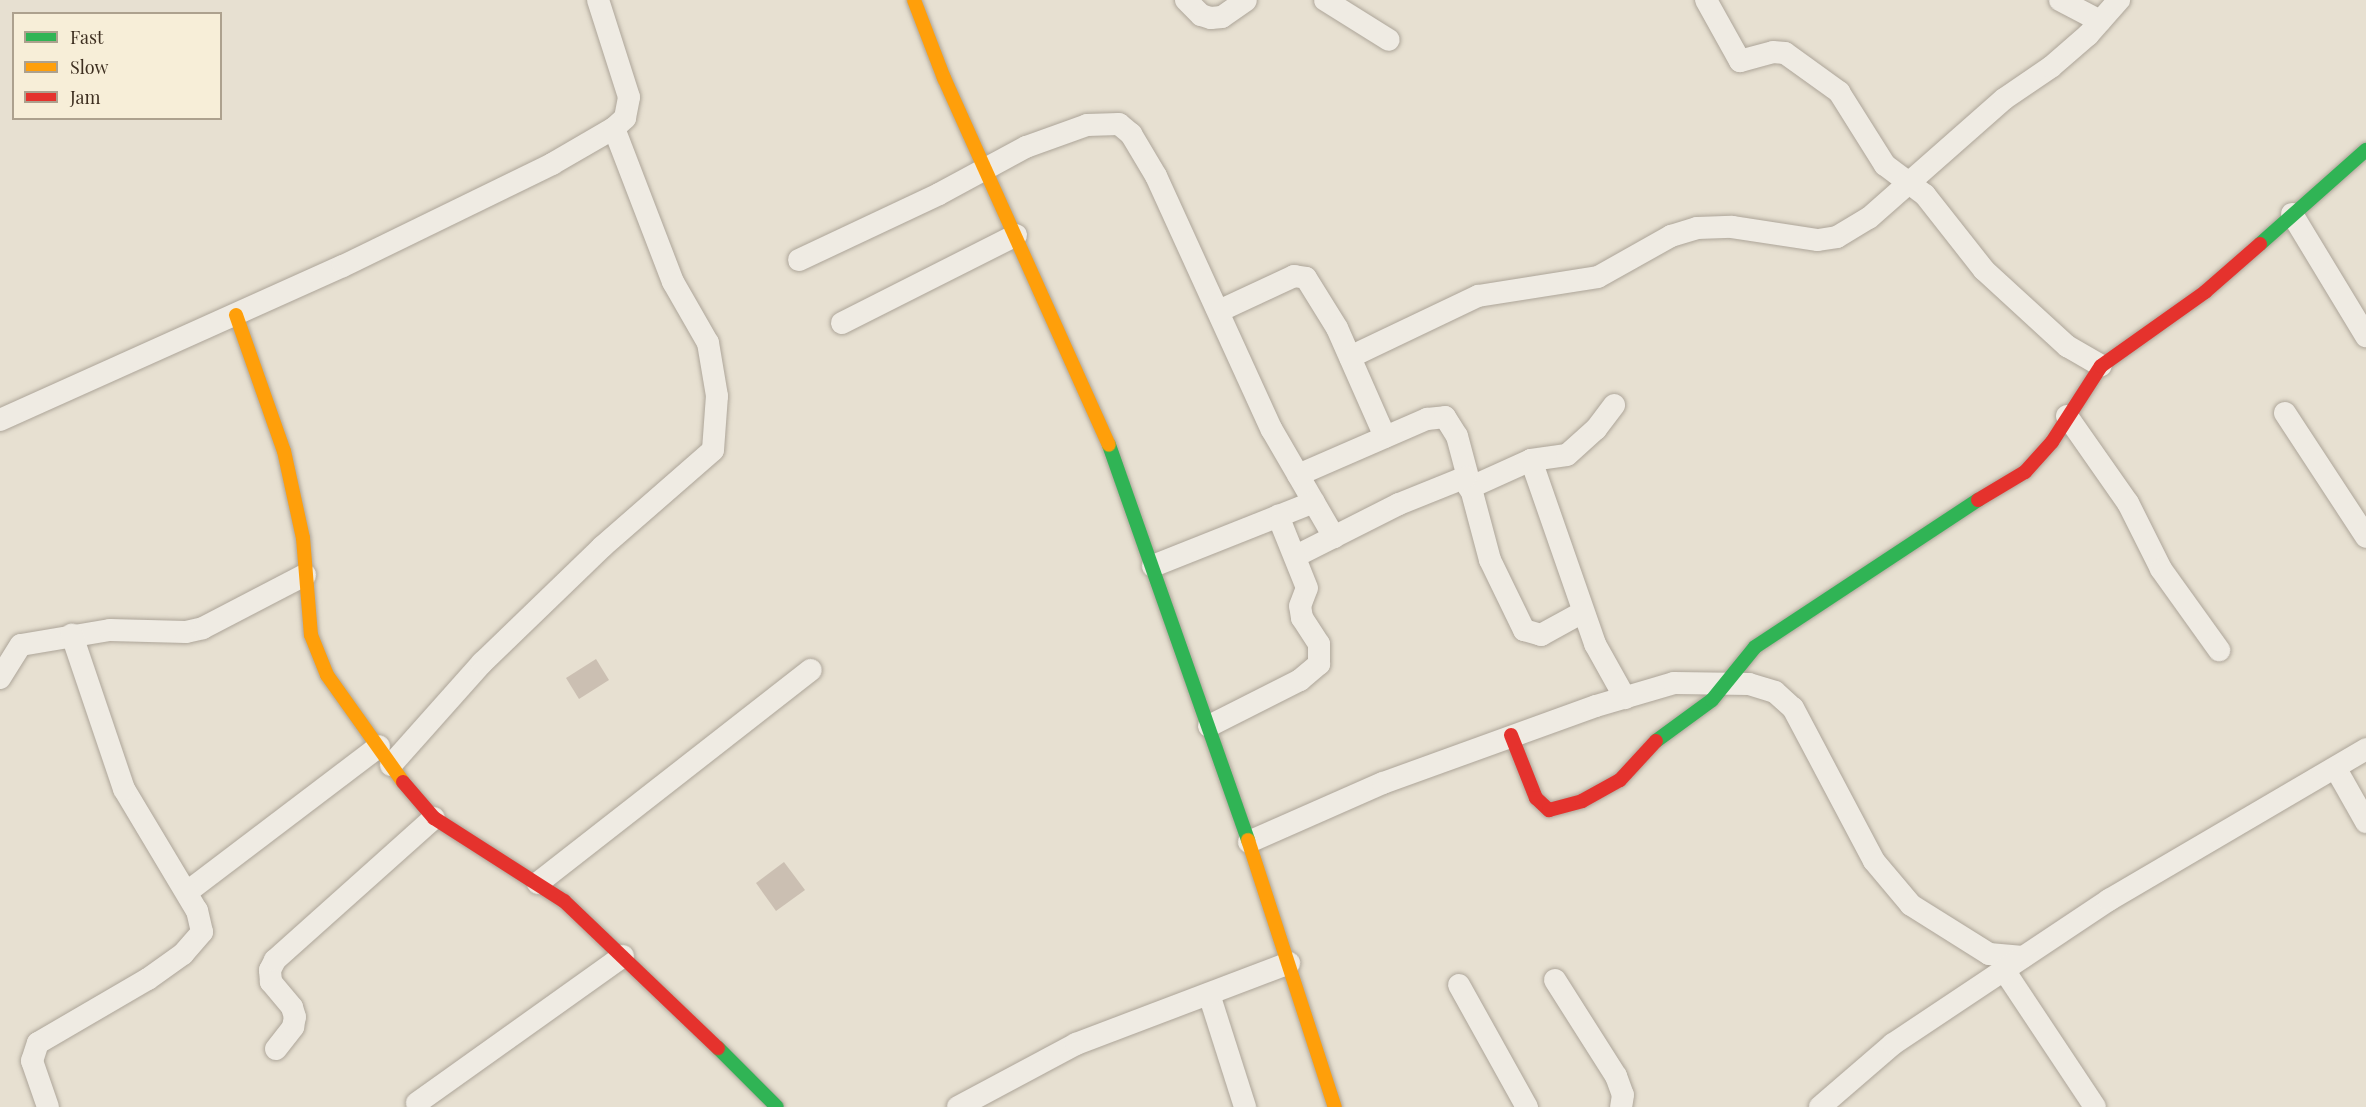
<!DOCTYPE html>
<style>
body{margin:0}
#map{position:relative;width:2366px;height:1107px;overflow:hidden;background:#e7e0d1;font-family:"Playfair Display",serif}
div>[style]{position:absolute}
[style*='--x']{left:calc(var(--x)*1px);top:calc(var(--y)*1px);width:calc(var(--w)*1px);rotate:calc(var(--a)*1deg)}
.building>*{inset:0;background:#cbbfb2}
.roads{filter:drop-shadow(0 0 2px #ada599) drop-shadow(0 0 2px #ada599)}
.street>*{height:22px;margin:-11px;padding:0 11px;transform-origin:11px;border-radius:11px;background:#efebe3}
.fast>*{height:14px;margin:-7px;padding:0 7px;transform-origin:7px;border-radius:7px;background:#30b455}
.slow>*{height:14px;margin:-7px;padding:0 7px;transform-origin:7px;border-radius:7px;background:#ff9f0a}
.jam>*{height:14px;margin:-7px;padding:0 7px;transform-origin:7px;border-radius:7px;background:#e5322d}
span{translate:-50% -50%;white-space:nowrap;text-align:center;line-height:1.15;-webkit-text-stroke:5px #f7eed8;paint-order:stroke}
.legend{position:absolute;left:12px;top:12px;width:210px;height:108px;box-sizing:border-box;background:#f7eed8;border:2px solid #ada18e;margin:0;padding:8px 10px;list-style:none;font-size:18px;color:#3d2e20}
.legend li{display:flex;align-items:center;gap:12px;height:30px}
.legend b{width:30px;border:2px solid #ada18e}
</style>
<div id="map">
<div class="building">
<div style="clip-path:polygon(596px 659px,609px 680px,579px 699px,566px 678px)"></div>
<div style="clip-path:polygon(784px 862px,805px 890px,776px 911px,756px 883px)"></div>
</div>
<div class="roads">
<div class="street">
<div style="--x:1186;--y:0;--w:21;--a:45"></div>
<div style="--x:1201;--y:15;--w:10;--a:17"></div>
<div style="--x:1211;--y:18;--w:11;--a:-5"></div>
<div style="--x:1222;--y:17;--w:29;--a:-35"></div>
<div style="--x:1325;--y:0;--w:75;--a:32"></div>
<div style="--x:1706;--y:0;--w:70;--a:60.9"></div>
<div style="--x:1740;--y:61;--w:34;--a:-15"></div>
<div style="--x:1773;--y:52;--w:12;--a:5"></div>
<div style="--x:1785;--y:53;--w:67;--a:35.8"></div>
<div style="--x:1839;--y:92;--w:86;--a:57.8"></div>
<div style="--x:1885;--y:165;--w:50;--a:36.9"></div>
<div style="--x:1925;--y:195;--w:95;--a:51.8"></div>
<div style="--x:1984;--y:270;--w:113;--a:42.5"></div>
<div style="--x:2067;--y:346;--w:39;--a:30"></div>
<div style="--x:2060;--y:0;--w:45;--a:27.7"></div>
<div style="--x:2292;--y:214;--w:143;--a:58.8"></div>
<div style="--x:799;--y:260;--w:155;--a:-25.2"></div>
<div style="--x:939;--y:194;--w:99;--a:-28.4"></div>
<div style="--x:1026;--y:147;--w:65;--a:-19.8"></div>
<div style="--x:1087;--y:125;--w:32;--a:-2"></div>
<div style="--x:1119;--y:124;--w:16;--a:40"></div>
<div style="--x:1131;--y:134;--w:49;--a:59.2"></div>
<div style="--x:1156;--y:176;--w:279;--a:65.5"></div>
<div style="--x:1272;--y:430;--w:124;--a:59.9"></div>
<div style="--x:1219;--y:311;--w:83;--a:-25"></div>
<div style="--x:1294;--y:276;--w:12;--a:9"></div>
<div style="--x:1306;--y:278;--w:59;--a:58.2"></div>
<div style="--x:1337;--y:328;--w:119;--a:66.2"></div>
<div style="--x:842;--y:323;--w:195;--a:-26.8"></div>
<div style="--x:1350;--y:357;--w:142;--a:-25.5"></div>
<div style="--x:1478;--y:296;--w:121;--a:-9"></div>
<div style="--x:1598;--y:277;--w:84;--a:-29.3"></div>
<div style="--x:1671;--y:236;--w:27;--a:-17"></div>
<div style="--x:1697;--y:228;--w:35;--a:-2"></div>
<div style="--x:1732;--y:227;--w:87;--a:8.6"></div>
<div style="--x:1818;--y:240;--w:19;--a:-9"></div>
<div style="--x:1837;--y:237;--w:37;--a:-31"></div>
<div style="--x:1869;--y:218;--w:180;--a:-41.4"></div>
<div style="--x:2004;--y:99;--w:57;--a:-34.2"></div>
<div style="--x:2051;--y:67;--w:49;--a:-40.9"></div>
<div style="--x:2088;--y:35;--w:47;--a:-48.5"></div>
<div style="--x:2285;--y:413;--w:148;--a:56.8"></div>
<div style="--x:2067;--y:416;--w:106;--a:55"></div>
<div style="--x:2128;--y:503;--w:74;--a:63.4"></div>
<div style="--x:2161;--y:569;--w:100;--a:54.4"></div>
<div style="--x:0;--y:420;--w:376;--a:-24.2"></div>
<div style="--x:343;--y:266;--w:233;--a:-26"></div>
<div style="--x:552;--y:164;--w:72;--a:-30.1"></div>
<div style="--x:614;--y:128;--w:15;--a:-42"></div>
<div style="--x:625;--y:118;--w:21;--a:-79"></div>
<div style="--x:629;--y:97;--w:102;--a:-107.7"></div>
<div style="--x:1531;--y:460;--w:195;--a:70.8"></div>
<div style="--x:1595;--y:644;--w:62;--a:60.9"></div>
<div style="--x:1298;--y:475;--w:141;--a:-23.5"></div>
<div style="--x:1427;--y:419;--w:18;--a:-6"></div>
<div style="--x:1445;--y:417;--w:22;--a:58"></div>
<div style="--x:1457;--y:436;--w:128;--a:75.1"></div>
<div style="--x:1490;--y:560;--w:78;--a:64.1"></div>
<div style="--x:1524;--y:630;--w:18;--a:16"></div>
<div style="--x:1541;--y:635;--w:48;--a:-28.7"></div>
<div style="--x:1469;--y:488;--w:68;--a:-24.3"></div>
<div style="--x:1531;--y:460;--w:36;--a:-8"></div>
<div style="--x:1567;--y:455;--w:39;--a:-42"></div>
<div style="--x:1596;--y:429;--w:30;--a:-53"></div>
<div style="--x:1296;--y:556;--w:115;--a:-26.8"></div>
<div style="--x:1399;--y:504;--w:72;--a:-21.9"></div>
<div style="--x:1153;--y:566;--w:173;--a:-21.7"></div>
<div style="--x:0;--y:678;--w:39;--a:-58"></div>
<div style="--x:21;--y:645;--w:90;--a:-9.6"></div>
<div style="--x:110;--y:630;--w:76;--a:1.5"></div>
<div style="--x:186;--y:632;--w:17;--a:-13"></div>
<div style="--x:203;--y:628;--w:115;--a:-27.5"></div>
<div style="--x:1209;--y:726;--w:102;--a:-26.8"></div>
<div style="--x:1300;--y:680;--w:25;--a:-40"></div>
<div style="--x:1319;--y:664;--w:20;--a:-90"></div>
<div style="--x:1319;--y:644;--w:31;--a:-123"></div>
<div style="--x:1302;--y:618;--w:12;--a:-99"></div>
<div style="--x:1300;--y:606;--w:19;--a:-69"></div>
<div style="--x:1307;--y:588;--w:78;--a:-111.9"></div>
<div style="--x:391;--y:765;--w:137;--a:-48.3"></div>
<div style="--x:482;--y:663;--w:167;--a:-44"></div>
<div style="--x:602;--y:547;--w:147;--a:-41.1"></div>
<div style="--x:713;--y:450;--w:54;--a:-85.8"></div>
<div style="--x:717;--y:396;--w:54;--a:-99.6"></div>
<div style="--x:708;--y:343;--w:70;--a:-119.8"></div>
<div style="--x:673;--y:282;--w:165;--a:-111"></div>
<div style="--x:2336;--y:769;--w:61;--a:60.5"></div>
<div style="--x:1249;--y:842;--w:146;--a:-23.8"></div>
<div style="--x:1383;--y:783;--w:226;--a:-19.9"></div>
<div style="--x:1596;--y:706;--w:81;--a:-16.4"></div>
<div style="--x:1674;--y:683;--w:75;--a:0.8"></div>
<div style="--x:1749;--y:684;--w:27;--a:17"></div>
<div style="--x:1775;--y:692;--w:24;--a:42"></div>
<div style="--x:1793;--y:708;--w:173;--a:62.1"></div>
<div style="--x:1874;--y:861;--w:57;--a:49.9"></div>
<div style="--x:1911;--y:905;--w:92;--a:32.1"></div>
<div style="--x:1989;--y:954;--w:34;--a:5"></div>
<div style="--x:538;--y:883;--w:346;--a:-38"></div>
<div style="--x:187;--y:892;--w:241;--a:-37.2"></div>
<div style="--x:2004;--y:970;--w:164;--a:56.4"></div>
<div style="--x:1555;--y:980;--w:114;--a:57.6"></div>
<div style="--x:1616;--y:1076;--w:20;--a:70"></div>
<div style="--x:1623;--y:1095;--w:12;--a:99"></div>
<div style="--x:1459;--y:985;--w:140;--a:60.9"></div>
<div style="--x:1209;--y:994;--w:119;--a:72.3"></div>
<div style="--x:276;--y:1049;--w:28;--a:-52"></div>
<div style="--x:293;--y:1027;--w:10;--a:-79"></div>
<div style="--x:295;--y:1017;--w:10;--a:-107"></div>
<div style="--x:292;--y:1007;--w:33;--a:-130"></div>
<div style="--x:271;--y:982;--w:12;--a:-95"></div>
<div style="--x:270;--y:970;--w:11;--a:-63"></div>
<div style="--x:275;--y:960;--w:213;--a:-41.8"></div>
<div style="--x:417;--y:1103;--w:253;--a:-35.5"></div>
<div style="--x:48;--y:1107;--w:49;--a:-109.2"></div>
<div style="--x:32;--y:1061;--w:19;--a:-72"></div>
<div style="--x:38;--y:1043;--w:127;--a:-30.2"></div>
<div style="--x:148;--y:979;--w:43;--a:-35.5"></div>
<div style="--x:183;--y:954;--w:29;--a:-49"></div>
<div style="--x:202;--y:932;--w:22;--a:-103"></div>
<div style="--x:197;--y:911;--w:142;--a:-120.9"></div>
<div style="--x:124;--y:789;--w:163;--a:-108.7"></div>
<div style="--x:958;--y:1107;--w:134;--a:-28.1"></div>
<div style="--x:1076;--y:1044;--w:228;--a:-20.8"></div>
<div style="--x:1820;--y:1107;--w:96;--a:-40.8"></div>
<div style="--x:1893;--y:1044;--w:260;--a:-33.7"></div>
<div style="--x:2109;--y:900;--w:298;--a:-30.4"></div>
</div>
<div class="fast">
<div style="--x:2260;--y:244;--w:142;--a:-41.6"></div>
<div style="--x:1109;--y:445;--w:419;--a:70.6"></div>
<div style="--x:1656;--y:741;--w:69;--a:-36.2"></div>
<div style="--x:1712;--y:700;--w:68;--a:-50.9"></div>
<div style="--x:1755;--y:647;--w:267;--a:-33.4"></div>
<div style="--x:718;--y:1048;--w:83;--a:45"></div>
</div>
<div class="slow">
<div style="--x:914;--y:0;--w:84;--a:69"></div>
<div style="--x:944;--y:78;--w:402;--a:65.8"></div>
<div style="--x:236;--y:315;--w:144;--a:70.6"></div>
<div style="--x:284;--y:451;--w:89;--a:77.7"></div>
<div style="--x:303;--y:538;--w:97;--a:85.3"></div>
<div style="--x:311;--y:635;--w:43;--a:68.2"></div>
<div style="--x:327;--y:675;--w:131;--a:54.6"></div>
<div style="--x:1248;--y:840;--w:281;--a:72"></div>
</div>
<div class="jam">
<div style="--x:1978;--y:500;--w:55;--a:-30.8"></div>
<div style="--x:2025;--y:472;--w:40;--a:-48"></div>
<div style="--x:2052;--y:442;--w:90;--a:-57.2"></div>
<div style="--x:2101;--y:366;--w:128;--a:-35.4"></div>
<div style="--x:2205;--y:292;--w:73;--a:-41.1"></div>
<div style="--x:1511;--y:735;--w:68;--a:68.4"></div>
<div style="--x:1536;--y:798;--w:18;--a:43"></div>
<div style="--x:1549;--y:810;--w:34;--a:-15"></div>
<div style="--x:1582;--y:801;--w:43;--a:-28.9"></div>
<div style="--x:1620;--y:780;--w:53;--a:-47.3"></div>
<div style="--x:403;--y:782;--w:48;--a:49.3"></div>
<div style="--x:434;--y:818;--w:154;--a:32.6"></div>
<div style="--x:564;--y:901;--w:213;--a:43.7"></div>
</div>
</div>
<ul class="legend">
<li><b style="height:8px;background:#30b455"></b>Fast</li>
<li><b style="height:8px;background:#ff9f0a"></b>Slow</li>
<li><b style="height:8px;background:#e5322d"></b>Jam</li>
</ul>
</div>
